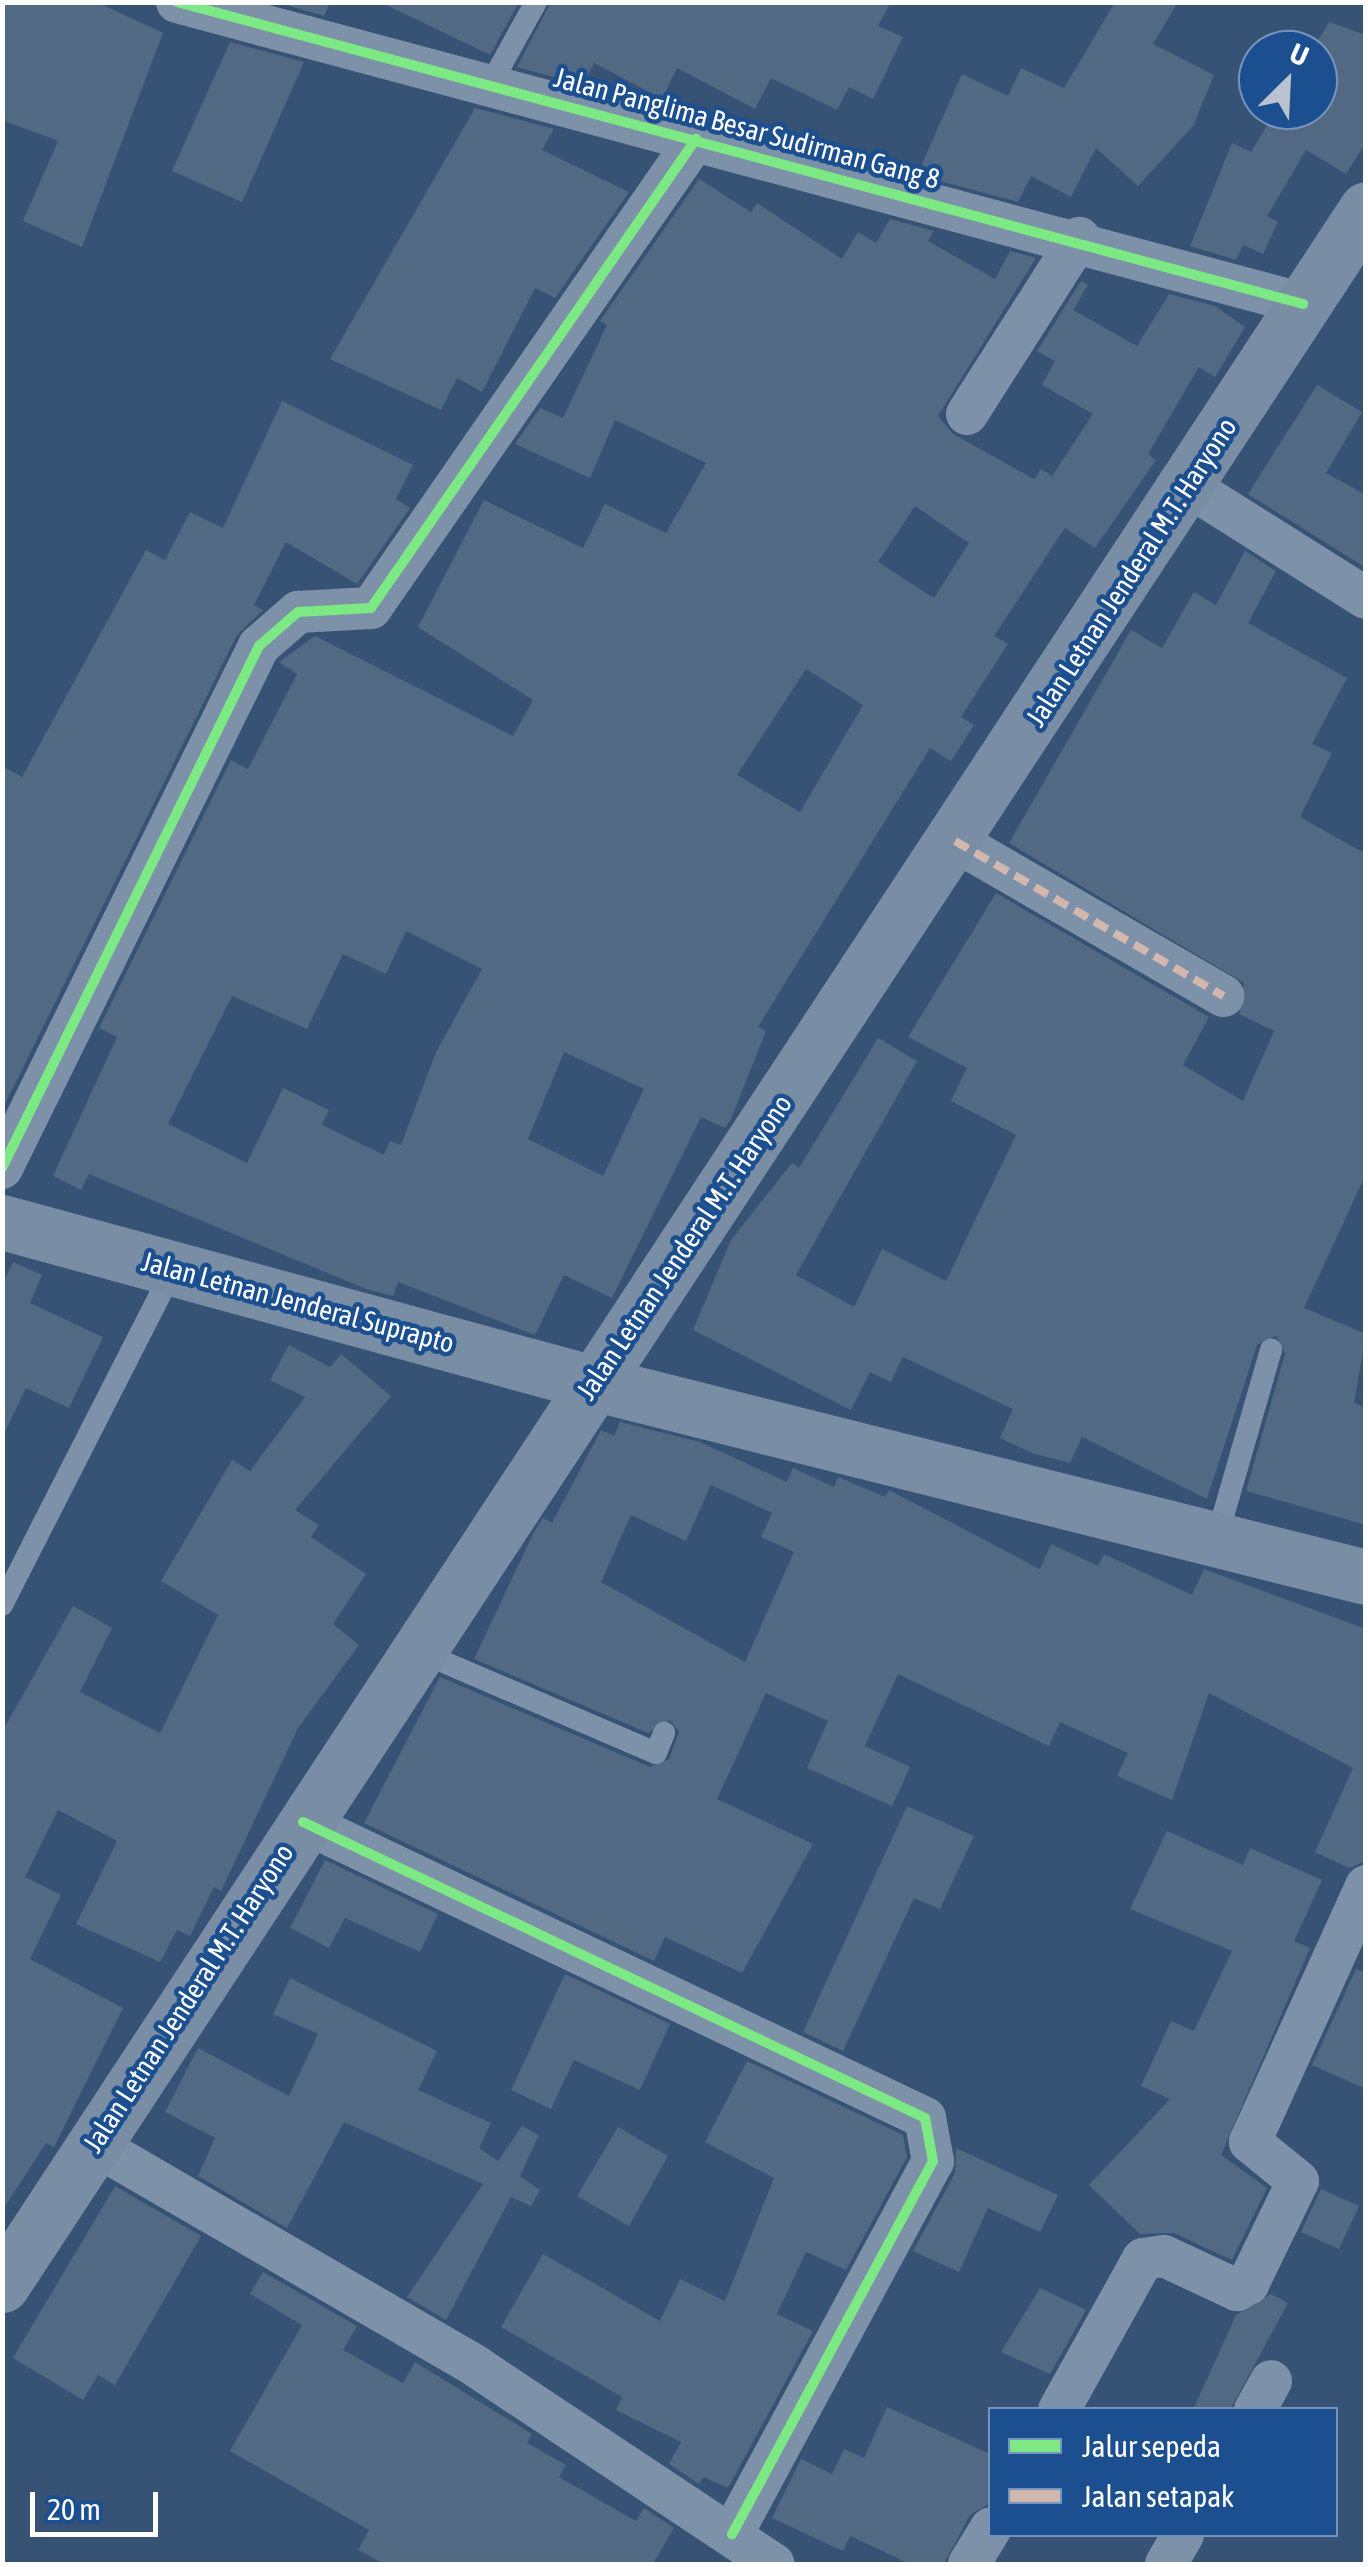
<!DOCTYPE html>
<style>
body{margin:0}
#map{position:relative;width:1368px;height:2567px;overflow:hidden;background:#365274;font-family:"Asap Condensed",sans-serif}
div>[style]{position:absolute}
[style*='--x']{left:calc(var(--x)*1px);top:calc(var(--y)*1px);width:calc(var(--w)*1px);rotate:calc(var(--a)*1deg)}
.building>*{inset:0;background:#526984}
.lane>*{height:22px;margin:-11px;padding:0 11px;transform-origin:11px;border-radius:11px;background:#7d92a8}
.street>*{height:42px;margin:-21px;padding:0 21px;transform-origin:21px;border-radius:21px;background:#7d92a8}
.secondary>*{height:55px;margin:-27.5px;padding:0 27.5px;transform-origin:27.5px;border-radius:27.5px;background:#798da4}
.quiet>*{height:8px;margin-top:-4px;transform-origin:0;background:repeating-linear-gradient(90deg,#d1b7ad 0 15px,transparent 0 23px)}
.cycleway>*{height:10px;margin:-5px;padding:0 5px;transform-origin:5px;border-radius:5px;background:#7ce984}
span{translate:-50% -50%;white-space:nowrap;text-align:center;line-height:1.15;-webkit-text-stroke:9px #1b4f8f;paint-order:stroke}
.street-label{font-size:28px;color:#fff}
.frame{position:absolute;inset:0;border:5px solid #fff;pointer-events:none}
.legend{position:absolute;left:988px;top:2407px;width:350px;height:130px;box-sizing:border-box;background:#1b4f8f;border:2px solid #7695bc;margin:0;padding:12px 18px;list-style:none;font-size:30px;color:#fff}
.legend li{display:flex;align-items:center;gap:20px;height:50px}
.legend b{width:50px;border:2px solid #7695bc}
.north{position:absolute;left:1238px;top:30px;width:100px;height:100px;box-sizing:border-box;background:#1b4f8f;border:2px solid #7695bc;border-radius:50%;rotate:24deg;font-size:28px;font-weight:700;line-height:40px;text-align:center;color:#fff}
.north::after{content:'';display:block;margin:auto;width:35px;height:45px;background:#b9c2ce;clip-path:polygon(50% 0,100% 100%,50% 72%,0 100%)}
.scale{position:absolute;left:30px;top:2492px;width:128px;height:45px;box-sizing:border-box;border:5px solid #fff;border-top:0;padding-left:12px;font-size:30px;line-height:35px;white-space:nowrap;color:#fff;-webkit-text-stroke:8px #1b4f8f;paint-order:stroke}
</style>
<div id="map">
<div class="building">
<div style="clip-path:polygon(2px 2px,97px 2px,163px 33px,82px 247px,23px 221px,58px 141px,2px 120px)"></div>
<div style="clip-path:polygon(275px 2px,330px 2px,324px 16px)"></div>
<div style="clip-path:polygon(380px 2px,519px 2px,490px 55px)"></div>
<div style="clip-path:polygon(551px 2px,891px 2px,878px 26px,903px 37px,873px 99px,849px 87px,837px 110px,771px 78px,755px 109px,677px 68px,662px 99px,594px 63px,583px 85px,517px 67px)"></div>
<div style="clip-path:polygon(1115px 2px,1178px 2px,1153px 44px,1214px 75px,1193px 126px,1138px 186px,1096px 148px,1071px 197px,1031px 176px,1018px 202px,917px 175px,962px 74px,1008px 96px,1021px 68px,1064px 88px)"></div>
<div style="clip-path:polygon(1329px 22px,1366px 35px,1366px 142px,1346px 174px,1306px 150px,1267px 216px,1278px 222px,1263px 254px,1243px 245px,1236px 260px,1190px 246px,1232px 143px,1251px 152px,1276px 110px,1318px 110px,1312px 50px)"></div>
<div style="clip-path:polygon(230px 42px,304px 62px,242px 202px,172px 171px)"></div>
<div style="clip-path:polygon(475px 108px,554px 129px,542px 150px,629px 192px,555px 298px,535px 288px,482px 392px,457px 378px,441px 410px,330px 359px)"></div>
<div style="clip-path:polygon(evenodd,699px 179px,751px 212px,757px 203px,842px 259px,858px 232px,876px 243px,890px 219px,934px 231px,928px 241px,995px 279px,1010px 251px,1036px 258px,938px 416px,953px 434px,1034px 479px,1041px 469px,1052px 476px,1093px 414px,1042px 385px,1055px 361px,1037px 351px,1081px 281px,1088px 285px,1073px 310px,1137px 346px,1169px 294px,1215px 306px,1245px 327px,1215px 377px,1199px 367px,1148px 454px,1156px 460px,1095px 548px,1065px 528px,994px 636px,1008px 644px,961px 717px,974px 725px,951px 761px,930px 748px,758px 1027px,766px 1031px,731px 1119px,725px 1128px,701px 1117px,612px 1298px,564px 1275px,535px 1335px,398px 1282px,393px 1296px,366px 1289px,89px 1174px,81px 1190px,53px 1176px,117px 1037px,99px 1028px,231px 760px,248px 769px,297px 674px,279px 662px,315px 636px,513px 736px,533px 700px,418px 627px,484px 500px,583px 548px,605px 504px,666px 533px,706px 463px,615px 420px,590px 478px,515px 444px,540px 408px,563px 418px,607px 325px,600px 321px,699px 179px,915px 506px,969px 543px,934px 598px,878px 562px,915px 506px,699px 179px,806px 669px,863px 705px,800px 812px,737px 775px,806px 669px,699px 179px,406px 931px,482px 969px,436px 1052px,401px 1145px,390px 1141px,384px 1155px,322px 1125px,329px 1110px,283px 1088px,247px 1163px,168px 1124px,232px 996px,307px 1029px,343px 954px,386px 974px,406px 931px,699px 179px,564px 1052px,644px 1089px,603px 1176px,528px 1139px,564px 1052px)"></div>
<div style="clip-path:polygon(1317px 385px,1362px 412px,1326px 473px,1366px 495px,1366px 568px,1248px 494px)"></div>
<div style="clip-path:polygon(282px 401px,413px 465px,396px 499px,410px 508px,357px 584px,286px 542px,254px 605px,263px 610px,237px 635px,2px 1110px,2px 766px,22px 777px,146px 550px,165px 560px,190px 512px,223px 528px)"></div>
<div style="clip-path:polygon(1245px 551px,1276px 571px,1248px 623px,1347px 678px,1312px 744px,1332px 753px,1300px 817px,1366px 854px,1366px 1174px,1304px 1308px,1366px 1334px,1354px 1403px,1366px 1408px,1366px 1525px,1246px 1491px,1285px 1354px,1276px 1336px,1257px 1345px,1207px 1499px,1082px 1437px,1070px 1463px,1032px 1453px,1000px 1438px,1013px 1409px,903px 1357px,891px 1382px,870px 1372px,851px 1410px,693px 1330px,731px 1240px,792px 1163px,799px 1168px,878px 1038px,917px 1061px,796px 1275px,854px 1307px,882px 1249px,946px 1281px,1016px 1135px,951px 1101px,967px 1068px,908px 1037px,996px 893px,1209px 1017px,1183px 1065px,1243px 1101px,1274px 1031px,1239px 1014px,1244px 983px,1009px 843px,1131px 630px,1162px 648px,1194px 592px,1216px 605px)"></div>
<div style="clip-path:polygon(13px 1262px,42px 1275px,30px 1303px,103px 1337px,69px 1408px,26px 1388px,2px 1438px,2px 1285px)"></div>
<div style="clip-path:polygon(289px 1345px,330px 1367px,341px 1354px,391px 1396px,295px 1510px,319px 1525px,311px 1537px,366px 1574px,333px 1624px,359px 1645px,298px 1728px,221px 1891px,214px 1887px,190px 1936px,177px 1930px,160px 1962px,76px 1924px,117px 1841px,58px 1810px,25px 1877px,61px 1895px,30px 1959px,123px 2008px,54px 2147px,46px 2143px,2px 2211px,2px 1732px,73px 1606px,112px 1628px,80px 1692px,160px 1733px,218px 1615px,161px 1581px,232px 1460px,250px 1471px,305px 1397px,270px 1380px)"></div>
<div style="clip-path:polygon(evenodd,620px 1422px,700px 1442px,787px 1482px,793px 1468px,834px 1487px,838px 1477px,885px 1497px,889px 1490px,1040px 1569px,1051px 1544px,1098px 1566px,1104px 1554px,1192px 1595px,1204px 1569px,1366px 1629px,1366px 1861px,1349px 1868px,1315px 1852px,1353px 1768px,1209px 1693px,1172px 1800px,1117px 1776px,1128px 1753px,1060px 1722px,1049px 1746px,898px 1674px,865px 1746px,910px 1767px,892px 1806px,807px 1768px,828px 1721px,766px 1693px,717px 1799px,813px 1844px,742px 1973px,665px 1937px,654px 1961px,364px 1823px,440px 1677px,650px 1767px,669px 1759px,679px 1732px,670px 1720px,648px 1733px,474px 1659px,534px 1532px,543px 1518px,552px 1523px,601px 1430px,614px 1436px,620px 1422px,711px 1485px,772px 1513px,761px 1537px,794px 1552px,745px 1662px,601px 1582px,631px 1515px,686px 1541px,711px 1485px)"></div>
<div style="clip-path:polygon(907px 1806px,974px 1836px,940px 1909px,914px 1898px,843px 2051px,803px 2032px)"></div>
<div style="clip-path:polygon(1167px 1831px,1243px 1865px,1250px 1848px,1322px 1880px,1294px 1941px,1310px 1948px,1221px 2155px,1267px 2188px,1232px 2260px,1174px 2233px,1140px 2234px,1089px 2185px,1170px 2099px,1141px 2086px,1171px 2021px,1194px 2031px,1232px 1951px,1130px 1909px)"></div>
<div style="clip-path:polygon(325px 1860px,438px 1914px,420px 1952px,345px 1918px,329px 1948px,290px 1928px)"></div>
<div style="clip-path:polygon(1356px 1969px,1366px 1973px,1366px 2089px,1312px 2065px)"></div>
<div style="clip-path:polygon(565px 1974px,670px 2024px,640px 2090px,574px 2060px,551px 2109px,511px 2090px)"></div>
<div style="clip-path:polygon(290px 1978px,437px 2051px,418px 2090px,491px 2123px,479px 2148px,498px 2161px,522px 2126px,539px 2135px,520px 2176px,540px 2190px,531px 2206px,511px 2197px,446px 2320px,407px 2297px,483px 2184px,344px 2122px,287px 2228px,198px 2176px,215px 2138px,165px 2112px,198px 2048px,289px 2096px,318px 2034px,273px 2014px)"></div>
<div style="clip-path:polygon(747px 2061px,903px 2135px,907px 2157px,846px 2270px,806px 2252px,777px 2314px,813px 2331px,728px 2488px,704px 2477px,699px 2484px,669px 2464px,681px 2442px,616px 2410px,622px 2397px,501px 2327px,543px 2254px,660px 2321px,680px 2279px,725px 2301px,774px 2178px,705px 2142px)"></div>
<div style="clip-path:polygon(618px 2127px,668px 2156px,629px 2226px,577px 2196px)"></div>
<div style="clip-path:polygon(956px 2148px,1058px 2195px,1040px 2232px,988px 2208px,959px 2272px,913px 2251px,955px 2173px)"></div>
<div style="clip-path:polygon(115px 2186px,201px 2236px,115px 2385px,98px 2375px,83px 2400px,13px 2358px)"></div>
<div style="clip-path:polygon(1321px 2189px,1359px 2206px,1339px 2249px,1301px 2232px)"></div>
<div style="clip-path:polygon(263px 2272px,357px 2326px,343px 2350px,403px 2383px,415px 2362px,532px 2434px,527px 2443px,566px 2465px,559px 2477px,636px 2521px,644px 2508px,674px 2528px,653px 2564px,384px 2564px,358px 2550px,369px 2530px,230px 2451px,302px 2325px,250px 2294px)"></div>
<div style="clip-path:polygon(1040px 2288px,1086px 2310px,1050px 2374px,1001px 2352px)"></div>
<div style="clip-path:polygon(1271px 2294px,1288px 2303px,1230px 2410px,1193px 2410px,1236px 2315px)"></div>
<div style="clip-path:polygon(887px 2407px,990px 2454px,990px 2503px,970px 2515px,944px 2564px,910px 2564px,850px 2536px,843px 2551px,772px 2518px,801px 2459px,832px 2474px,844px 2449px,864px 2458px)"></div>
</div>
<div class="lane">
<div style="--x:490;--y:85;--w:95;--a:-61"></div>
<div style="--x:1217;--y:1537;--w:195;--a:-73.9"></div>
<div style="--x:2;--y:1605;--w:376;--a:-63"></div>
<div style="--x:418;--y:1651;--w:259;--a:23.2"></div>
<div style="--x:656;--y:1753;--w:22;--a:-68"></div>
</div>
<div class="street">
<div style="--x:177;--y:2;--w:1166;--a:15.01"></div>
<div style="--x:967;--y:414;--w:209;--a:-57.5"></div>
<div style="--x:1188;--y:486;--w:210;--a:32.2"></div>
<div style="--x:955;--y:841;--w:310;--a:30"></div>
<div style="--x:2;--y:1168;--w:582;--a:-63.79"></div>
<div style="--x:259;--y:646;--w:52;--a:-41.1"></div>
<div style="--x:298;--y:612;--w:73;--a:-3.1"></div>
<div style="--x:371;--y:608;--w:571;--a:-55.28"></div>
<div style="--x:303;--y:1822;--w:689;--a:25.45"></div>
<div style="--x:925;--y:2118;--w:44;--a:79.5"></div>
<div style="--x:933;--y:2161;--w:424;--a:118.3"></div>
<div style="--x:93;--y:2144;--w:444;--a:30.1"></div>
<div style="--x:477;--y:2367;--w:356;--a:33.6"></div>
<div style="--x:1059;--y:2410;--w:173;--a:-60.9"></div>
<div style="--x:1143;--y:2259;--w:21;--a:-8"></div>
<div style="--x:1164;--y:2256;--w:81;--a:25"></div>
<div style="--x:1237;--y:2290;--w:13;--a:-29"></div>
<div style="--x:1248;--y:2284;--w:114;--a:-64.1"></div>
<div style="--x:1298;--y:2181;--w:62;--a:-140.9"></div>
<div style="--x:1250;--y:2142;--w:281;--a:-65.6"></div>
<div style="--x:1255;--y:2410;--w:33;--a:-61"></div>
<div style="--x:969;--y:2564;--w:42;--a:-58.6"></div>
<div style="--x:1166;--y:2564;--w:34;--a:-60"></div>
</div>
<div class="secondary">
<div style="--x:2;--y:1222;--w:613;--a:15.24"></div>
<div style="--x:593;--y:1383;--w:797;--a:14.09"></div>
<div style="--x:2;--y:2285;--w:2484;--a:-56.69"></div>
</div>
<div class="quiet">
<div style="--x:955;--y:841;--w:310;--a:30"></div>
</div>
<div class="cycleway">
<div style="--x:177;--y:2;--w:1166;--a:15.01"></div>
<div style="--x:2;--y:1168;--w:582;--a:-63.79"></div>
<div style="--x:259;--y:646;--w:52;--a:-41.1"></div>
<div style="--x:298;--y:612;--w:73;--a:-3.1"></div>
<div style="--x:371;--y:608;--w:571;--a:-55.28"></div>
<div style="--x:303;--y:1822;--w:689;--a:25.45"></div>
<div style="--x:925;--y:2118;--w:44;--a:79.5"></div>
<div style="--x:933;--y:2161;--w:424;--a:118.3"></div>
</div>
<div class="street-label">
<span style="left:747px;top:128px;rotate:15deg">Jalan Panglima Besar Sudirman Gang 8</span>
<span style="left:1131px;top:572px;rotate:-57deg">Jalan Letnan Jenderal M.T. Haryono</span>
<span style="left:684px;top:1247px;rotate:-56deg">Jalan Letnan Jenderal M.T. Haryono</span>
<span style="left:298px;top:1302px;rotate:15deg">Jalan Letnan Jenderal Suprapto</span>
<span style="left:188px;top:1998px;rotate:-57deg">Jalan Letnan Jenderal M.T. Haryono</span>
</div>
<div class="frame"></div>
<ul class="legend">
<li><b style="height:12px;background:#7ce984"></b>Jalur sepeda</li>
<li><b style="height:12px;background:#d1b7ad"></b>Jalan setapak</li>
</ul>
<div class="north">U</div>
<div class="scale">20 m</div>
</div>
